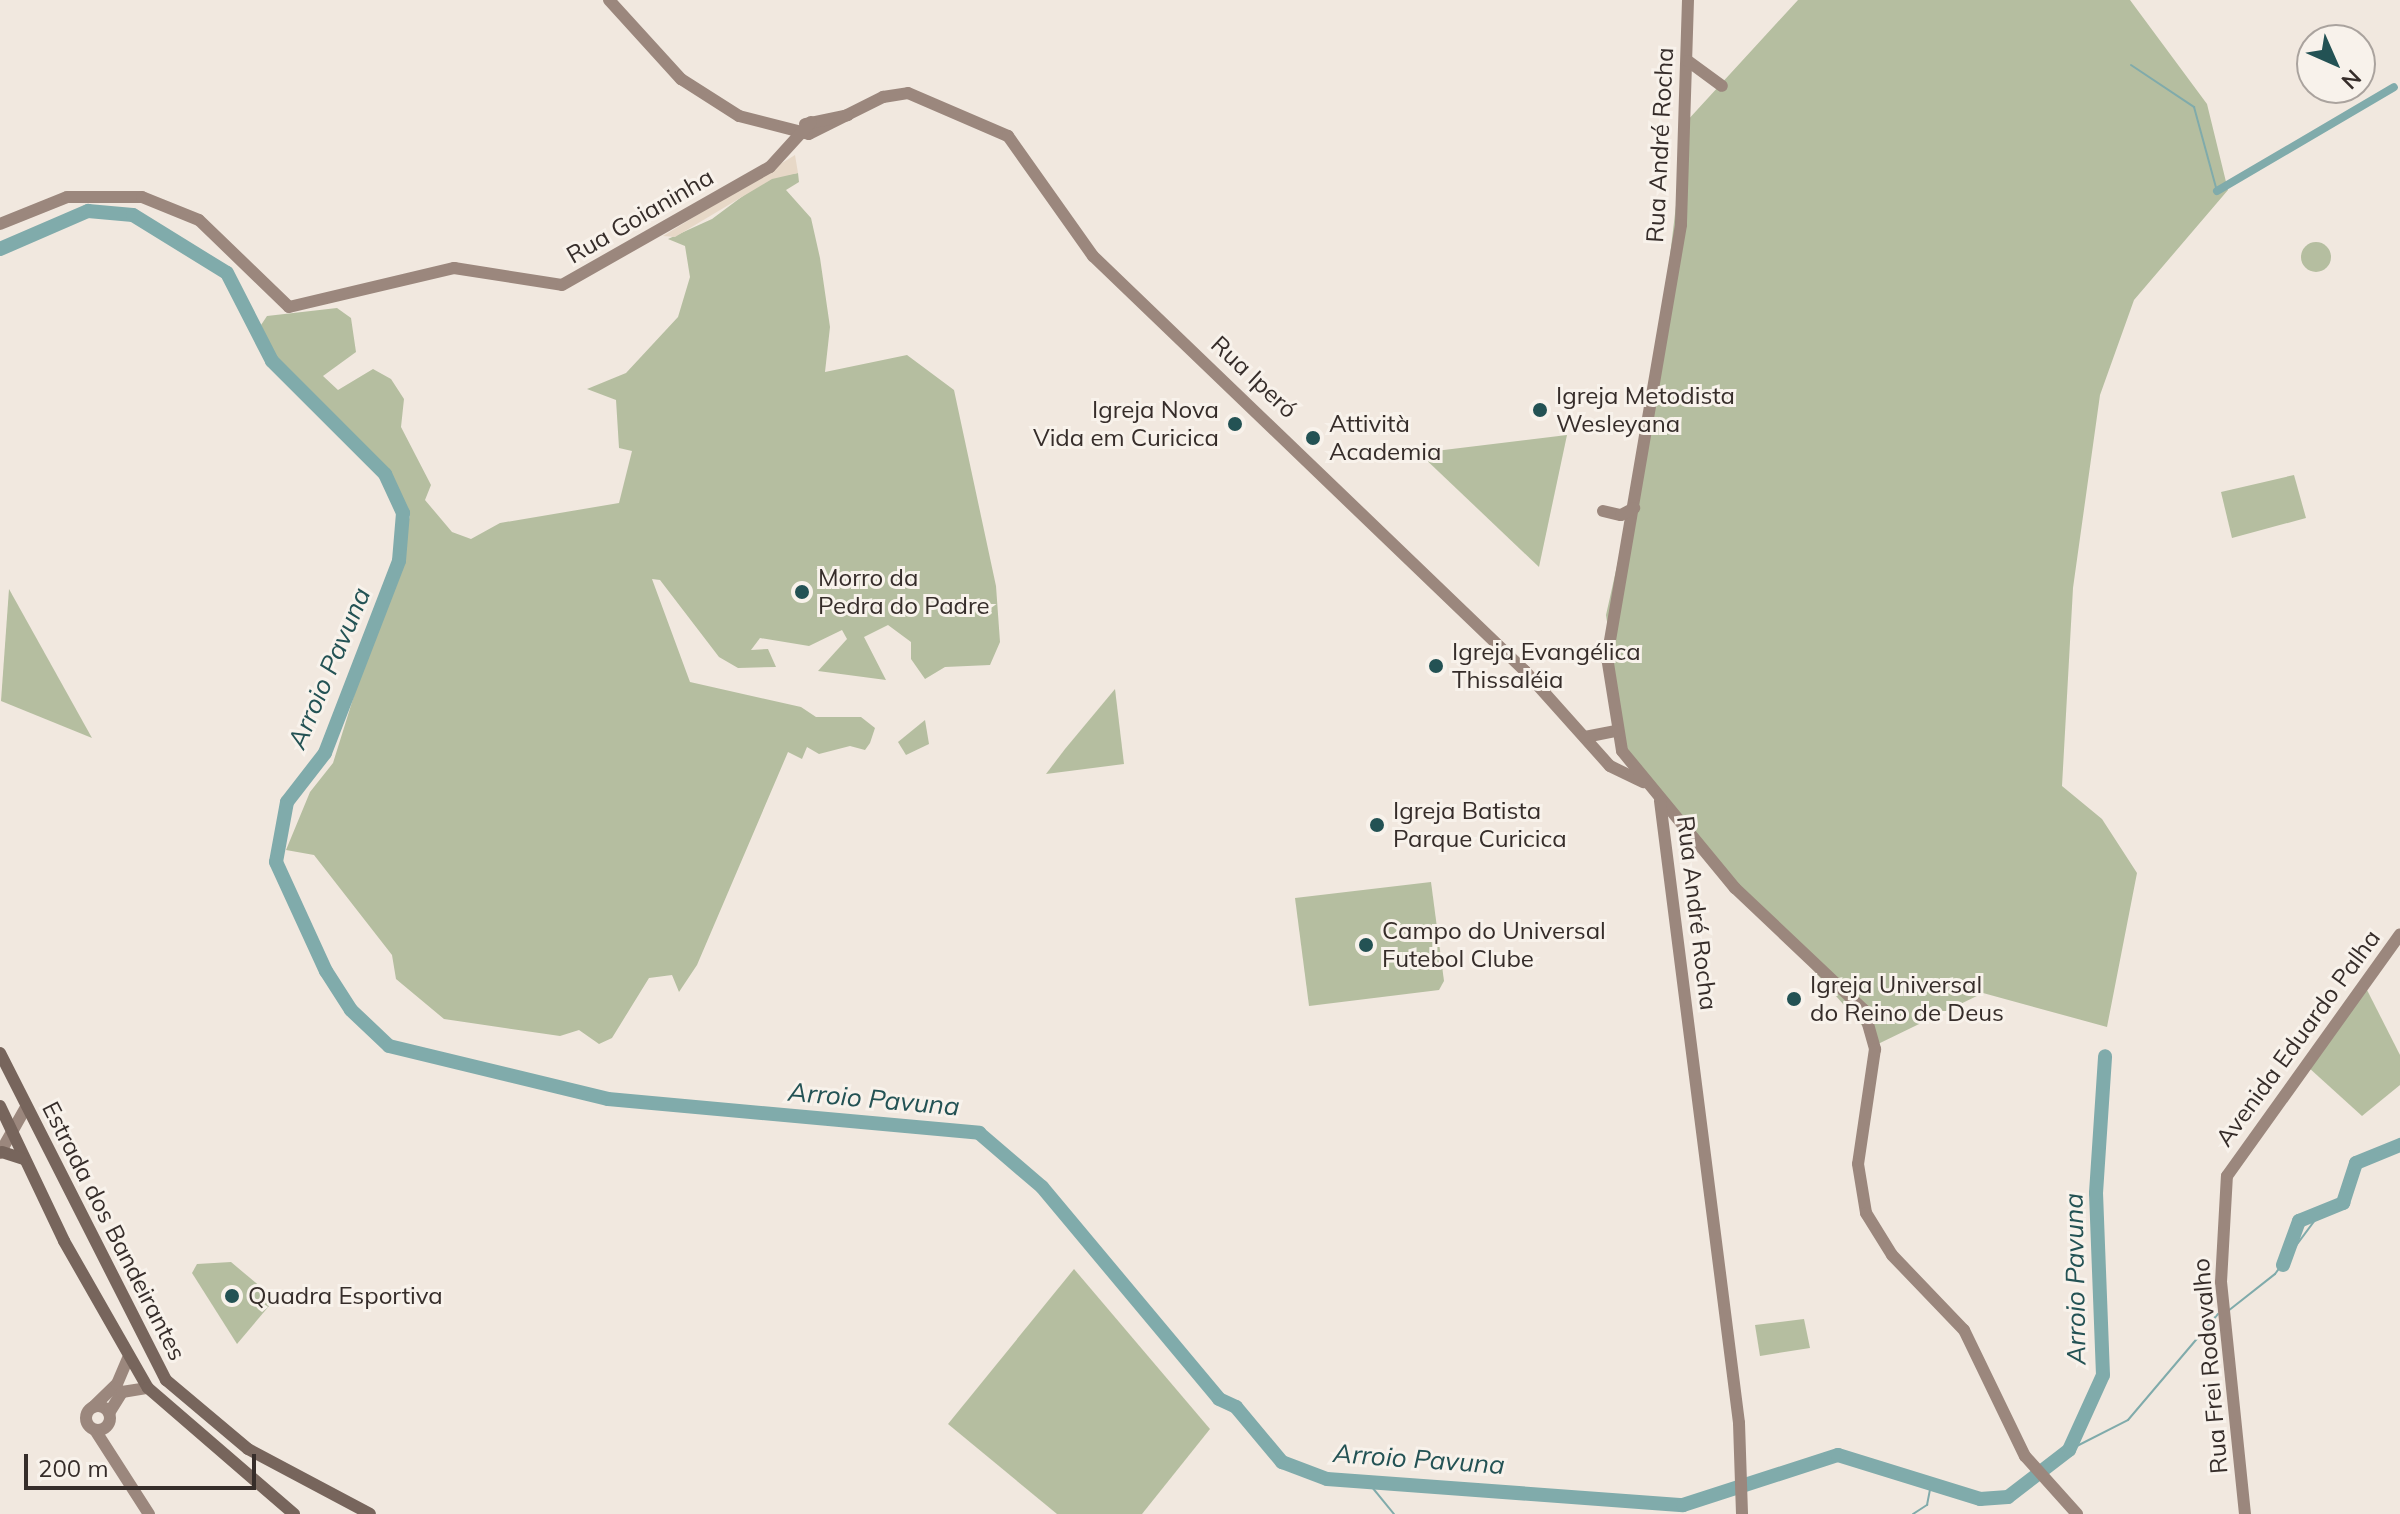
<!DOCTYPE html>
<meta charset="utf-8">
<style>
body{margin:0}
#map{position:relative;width:2400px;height:1514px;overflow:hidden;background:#f1e8df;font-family:Mulish,sans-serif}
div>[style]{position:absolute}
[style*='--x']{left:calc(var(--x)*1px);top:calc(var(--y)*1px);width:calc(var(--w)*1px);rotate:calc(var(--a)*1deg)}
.green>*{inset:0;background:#b5bea0}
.round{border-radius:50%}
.plaza>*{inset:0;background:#e7d8c7}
.stream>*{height:2px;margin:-1px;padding:0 1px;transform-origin:1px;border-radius:1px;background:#80abab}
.canal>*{height:8px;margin:-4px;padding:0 4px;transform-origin:4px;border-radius:4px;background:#80abab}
.river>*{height:14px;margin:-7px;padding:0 7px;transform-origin:7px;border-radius:7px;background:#80abab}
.secondary>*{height:12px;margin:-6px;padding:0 6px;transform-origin:6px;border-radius:6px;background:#9b877d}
.secondary>.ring{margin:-6px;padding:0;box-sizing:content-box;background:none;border:12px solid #9b877d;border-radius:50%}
.primary>*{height:12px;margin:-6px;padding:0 6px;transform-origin:6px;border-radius:6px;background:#77655c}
.dots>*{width:22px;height:22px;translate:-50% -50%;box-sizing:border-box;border:4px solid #f8f2eb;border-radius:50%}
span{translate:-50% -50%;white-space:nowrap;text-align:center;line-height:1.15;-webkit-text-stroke:6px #f8f2eb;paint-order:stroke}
.street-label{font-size:24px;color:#362d2a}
.poi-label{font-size:24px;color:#362d2a}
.left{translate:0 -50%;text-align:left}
.right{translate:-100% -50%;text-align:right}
.water-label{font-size:26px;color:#235254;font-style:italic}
.north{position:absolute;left:2296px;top:24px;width:80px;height:80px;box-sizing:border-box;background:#f8f2eb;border:2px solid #aaa39e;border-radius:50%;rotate:135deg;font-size:22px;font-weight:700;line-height:32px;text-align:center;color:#362d2a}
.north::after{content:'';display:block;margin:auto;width:28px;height:36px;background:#235254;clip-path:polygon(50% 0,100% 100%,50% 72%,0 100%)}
.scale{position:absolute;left:24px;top:1454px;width:232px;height:36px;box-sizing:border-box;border:4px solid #362d2a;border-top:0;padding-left:10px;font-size:24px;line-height:28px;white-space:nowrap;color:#362d2a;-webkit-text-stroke:6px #f8f2eb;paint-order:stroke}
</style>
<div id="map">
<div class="green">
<div style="clip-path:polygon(1798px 0,2130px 0,2207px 104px,2228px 190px,2134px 300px,2100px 395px,2073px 588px,2062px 786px,2102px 819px,2137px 873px,2107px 1027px,1983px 993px,1878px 1044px,1627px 757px,1606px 615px,1651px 414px,1686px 122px)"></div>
<div style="clip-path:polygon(798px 173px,799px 182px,786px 190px,811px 218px,820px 258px,830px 327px,825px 372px,907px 355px,954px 390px,996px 586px,1000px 642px,990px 665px,945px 667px,925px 679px,911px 659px,911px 642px,888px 625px,864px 637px,886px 680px,818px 671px,847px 639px,842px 630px,809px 646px,760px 638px,751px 650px,768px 649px,776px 667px,738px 668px,719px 657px,660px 580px,652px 579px,690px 682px,801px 707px,816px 717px,861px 717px,875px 728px,870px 743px,865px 750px,850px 746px,819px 754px,807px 747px,802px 759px,788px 752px,697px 965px,679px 992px,672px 975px,649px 978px,612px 1038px,599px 1044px,579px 1030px,560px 1036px,444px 1019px,396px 979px,392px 955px,314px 855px,286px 850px,310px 792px,333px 763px,410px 516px,386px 468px,275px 357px,261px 325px,267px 316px,337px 308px,351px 318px,356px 352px,323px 376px,338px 390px,373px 369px,391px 379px,404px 399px,401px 427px,431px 485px,425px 500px,452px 532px,471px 539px,500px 523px,619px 503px,632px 451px,619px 448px,616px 400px,587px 389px,626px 373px,678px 317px,690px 277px,685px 246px,668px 239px,712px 219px,767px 178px)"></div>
<div class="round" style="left:2301px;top:242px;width:30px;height:30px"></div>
<div style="clip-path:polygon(1567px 435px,1539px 567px,1419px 453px)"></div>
<div style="clip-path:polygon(2294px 475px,2306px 518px,2232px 538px,2221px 492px)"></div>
<div style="clip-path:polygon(9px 589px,92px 738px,1px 701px)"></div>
<div style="clip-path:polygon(1115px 689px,1124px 764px,1046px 774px,1065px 749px)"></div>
<div style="clip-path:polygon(925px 720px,929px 744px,906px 755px,898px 742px)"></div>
<div style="clip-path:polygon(1431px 882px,1444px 981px,1439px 990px,1309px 1006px,1295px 898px)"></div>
<div style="clip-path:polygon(2366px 988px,2400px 1055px,2400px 1085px,2362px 1116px,2308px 1067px)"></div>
<div style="clip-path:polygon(231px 1262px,275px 1299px,237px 1344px,192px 1273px,197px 1264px)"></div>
<div style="clip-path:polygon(1074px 1269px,1210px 1429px,1142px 1514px,1057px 1514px,948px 1424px)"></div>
<div style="clip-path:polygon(1804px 1319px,1810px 1348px,1760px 1356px,1755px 1325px)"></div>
</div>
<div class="plaza">
<div style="clip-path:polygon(795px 155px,798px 173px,772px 179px,675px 237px,663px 236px)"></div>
</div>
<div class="stream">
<div style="--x:2131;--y:65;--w:76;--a:33.7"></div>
<div style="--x:2194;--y:107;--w:87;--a:74.7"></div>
<div style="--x:2228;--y:1311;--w:60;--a:-38.2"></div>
<div style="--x:2275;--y:1274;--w:72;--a:-53.4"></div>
<div style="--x:2069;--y:1450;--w:66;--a:-27"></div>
<div style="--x:2128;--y:1420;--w:139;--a:-49.7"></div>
<div style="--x:1367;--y:1481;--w:43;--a:50.7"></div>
<div style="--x:1913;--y:1514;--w:17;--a:-33"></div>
<div style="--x:1927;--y:1505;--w:21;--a:-79"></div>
</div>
<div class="canal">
<div style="--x:2217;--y:191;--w:205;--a:-30.4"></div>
</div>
<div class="river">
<div style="--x:0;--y:249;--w:96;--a:-23.4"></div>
<div style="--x:88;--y:211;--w:45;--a:5.1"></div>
<div style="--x:133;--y:215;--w:110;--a:31.7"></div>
<div style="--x:227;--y:273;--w:99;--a:62.9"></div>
<div style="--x:272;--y:361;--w:160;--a:45"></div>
<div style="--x:385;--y:474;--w:43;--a:65.2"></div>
<div style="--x:403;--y:513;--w:48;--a:94.8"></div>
<div style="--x:399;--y:561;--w:206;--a:111.1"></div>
<div style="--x:325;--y:753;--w:62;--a:127.8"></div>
<div style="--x:287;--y:802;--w:61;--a:100.4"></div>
<div style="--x:276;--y:862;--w:120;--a:65.4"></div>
<div style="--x:326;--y:971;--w:46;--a:57.3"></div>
<div style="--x:351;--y:1010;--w:52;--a:43.5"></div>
<div style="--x:389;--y:1046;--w:225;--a:13.6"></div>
<div style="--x:608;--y:1099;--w:373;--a:5.2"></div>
<div style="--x:979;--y:1133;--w:83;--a:40.6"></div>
<div style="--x:1042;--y:1187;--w:276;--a:50.1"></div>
<div style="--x:1219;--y:1399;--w:19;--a:25"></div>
<div style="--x:1236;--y:1407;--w:72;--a:50.1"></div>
<div style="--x:1282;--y:1462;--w:48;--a:20.7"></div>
<div style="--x:1327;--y:1479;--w:357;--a:4.2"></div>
<div style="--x:1683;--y:1505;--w:163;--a:-17.9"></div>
<div style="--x:1838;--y:1455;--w:149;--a:17.2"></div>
<div style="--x:1980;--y:1499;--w:28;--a:-4"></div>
<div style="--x:2008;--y:1497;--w:77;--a:-37.6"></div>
<div style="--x:2069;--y:1450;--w:82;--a:-65.6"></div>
<div style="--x:2103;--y:1375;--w:182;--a:-92.2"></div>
<div style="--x:2096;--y:1193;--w:137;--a:-86.2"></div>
<div style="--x:2283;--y:1265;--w:47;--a:-70"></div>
<div style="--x:2299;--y:1221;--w:48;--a:-22.2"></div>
<div style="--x:2343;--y:1203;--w:42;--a:-72"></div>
<div style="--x:2356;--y:1163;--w:48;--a:-22.2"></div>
</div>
<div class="secondary">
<div style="--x:609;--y:0;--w:107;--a:47.7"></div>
<div style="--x:681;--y:79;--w:69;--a:32.5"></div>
<div style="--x:739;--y:116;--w:72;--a:14.4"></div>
<div style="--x:809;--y:134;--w:83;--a:-26.6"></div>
<div style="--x:883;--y:97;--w:25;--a:-9"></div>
<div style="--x:908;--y:93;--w:109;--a:23.3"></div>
<div style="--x:1008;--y:136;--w:147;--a:54.7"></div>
<div style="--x:1093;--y:256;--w:599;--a:43.85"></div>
<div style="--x:1525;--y:671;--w:127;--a:48.2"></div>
<div style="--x:1610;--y:766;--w:37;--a:26"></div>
<div style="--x:1688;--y:0;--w:225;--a:91.8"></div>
<div style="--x:1681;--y:225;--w:438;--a:99.7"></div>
<div style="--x:1607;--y:657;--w:95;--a:80.9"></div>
<div style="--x:1622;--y:751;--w:178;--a:50.5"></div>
<div style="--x:1735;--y:888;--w:178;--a:43.4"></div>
<div style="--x:1864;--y:1010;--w:41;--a:74.2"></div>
<div style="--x:1875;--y:1049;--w:116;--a:98.4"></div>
<div style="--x:1858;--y:1164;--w:50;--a:80.7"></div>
<div style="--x:1866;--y:1213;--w:49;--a:58.2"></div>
<div style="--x:1892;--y:1255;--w:104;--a:46.2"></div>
<div style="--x:1964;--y:1330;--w:140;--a:64.2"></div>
<div style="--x:2025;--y:1456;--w:78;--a:48.1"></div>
<div style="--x:1688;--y:61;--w:42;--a:36.3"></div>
<div style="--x:805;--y:124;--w:44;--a:-11.8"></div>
<div style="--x:0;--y:224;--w:72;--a:-21.9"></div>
<div style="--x:67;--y:197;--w:75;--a:0"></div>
<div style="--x:142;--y:197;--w:61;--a:22"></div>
<div style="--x:199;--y:220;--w:125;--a:44"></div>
<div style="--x:289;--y:307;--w:170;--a:-13.3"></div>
<div style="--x:454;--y:268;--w:109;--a:8.9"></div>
<div style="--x:562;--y:285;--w:239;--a:-29.6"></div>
<div style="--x:770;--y:167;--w:61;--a:-47.7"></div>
<div style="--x:1603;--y:511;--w:18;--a:13"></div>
<div style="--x:1621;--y:515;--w:15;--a:-28"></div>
<div style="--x:1585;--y:737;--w:33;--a:-11"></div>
<div style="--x:1660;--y:801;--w:627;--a:82.76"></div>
<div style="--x:1739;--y:1423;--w:91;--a:88.1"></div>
<div style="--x:0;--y:1153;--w:53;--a:-60.5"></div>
<div class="ring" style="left:86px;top:1406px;width:12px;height:12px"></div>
<div style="--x:93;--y:1407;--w:33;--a:-44"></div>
<div style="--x:117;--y:1384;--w:28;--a:-67"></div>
<div style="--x:109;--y:1413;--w:25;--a:-58"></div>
<div style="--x:122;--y:1392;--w:26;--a:-9"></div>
<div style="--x:95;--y:1430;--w:100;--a:57.3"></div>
<div style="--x:2245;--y:1514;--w:233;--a:-95.9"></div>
<div style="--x:2221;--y:1282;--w:106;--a:-86.8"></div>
<div style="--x:2227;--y:1176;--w:297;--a:-54.4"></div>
</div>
<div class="primary">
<div style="--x:0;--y:1053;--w:367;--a:63.1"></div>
<div style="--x:166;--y:1380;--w:107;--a:40.1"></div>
<div style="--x:248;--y:1449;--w:138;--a:28"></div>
<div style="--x:0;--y:1106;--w:149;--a:64.6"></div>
<div style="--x:64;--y:1241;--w:169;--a:60.3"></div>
<div style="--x:148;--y:1388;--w:193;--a:40.8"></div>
<div style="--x:2;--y:1152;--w:22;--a:18"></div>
</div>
<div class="dots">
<div style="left:1540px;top:410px;background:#235254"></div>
<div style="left:1235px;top:424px;background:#235254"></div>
<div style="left:1313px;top:438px;background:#235254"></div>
<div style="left:802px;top:592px;background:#235254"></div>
<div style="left:1436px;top:666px;background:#235254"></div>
<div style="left:1377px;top:825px;background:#235254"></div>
<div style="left:1366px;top:945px;background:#235254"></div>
<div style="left:1794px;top:999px;background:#235254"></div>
<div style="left:232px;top:1296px;background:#235254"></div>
</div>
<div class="street-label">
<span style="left:1660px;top:145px;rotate:-87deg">Rua André Rocha</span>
<span style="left:640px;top:216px;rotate:-30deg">Rua Goianinha</span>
<span style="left:1254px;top:377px;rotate:43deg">Rua Iperó</span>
<span style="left:1697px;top:913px;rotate:83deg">Rua André Rocha</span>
<span style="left:2298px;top:1038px;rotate:-54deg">Avenida Eduardo Palha</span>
<span style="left:114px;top:1231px;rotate:63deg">Estrada dos Bandeirantes</span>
<span style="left:2210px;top:1366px;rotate:-95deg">Rua Frei Rodovalho</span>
</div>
<div class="poi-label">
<span class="left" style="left:1556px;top:410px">Igreja Metodista<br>Wesleyana</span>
<span class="right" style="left:1219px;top:424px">Igreja Nova<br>Vida em Curicica</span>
<span class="left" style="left:1329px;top:438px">Attività<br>Academia</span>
<span class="left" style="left:818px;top:592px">Morro da<br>Pedra do Padre</span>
<span class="left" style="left:1452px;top:666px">Igreja Evangélica<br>Thissaléia</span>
<span class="left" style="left:1393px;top:825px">Igreja Batista<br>Parque Curicica</span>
<span class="left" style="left:1382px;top:945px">Campo do Universal<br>Futebol Clube</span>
<span class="left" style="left:1810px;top:999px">Igreja Universal<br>do Reino de Deus</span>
<span class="left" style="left:248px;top:1296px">Quadra Esportiva</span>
</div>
<div class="water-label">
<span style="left:329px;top:668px;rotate:-67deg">Arroio Pavuna</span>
<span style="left:874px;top:1099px;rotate:5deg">Arroio Pavuna</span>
<span style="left:2075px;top:1279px;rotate:-91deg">Arroio Pavuna</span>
<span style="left:1419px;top:1459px;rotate:4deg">Arroio Pavuna</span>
</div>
<div class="north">N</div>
<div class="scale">200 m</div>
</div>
